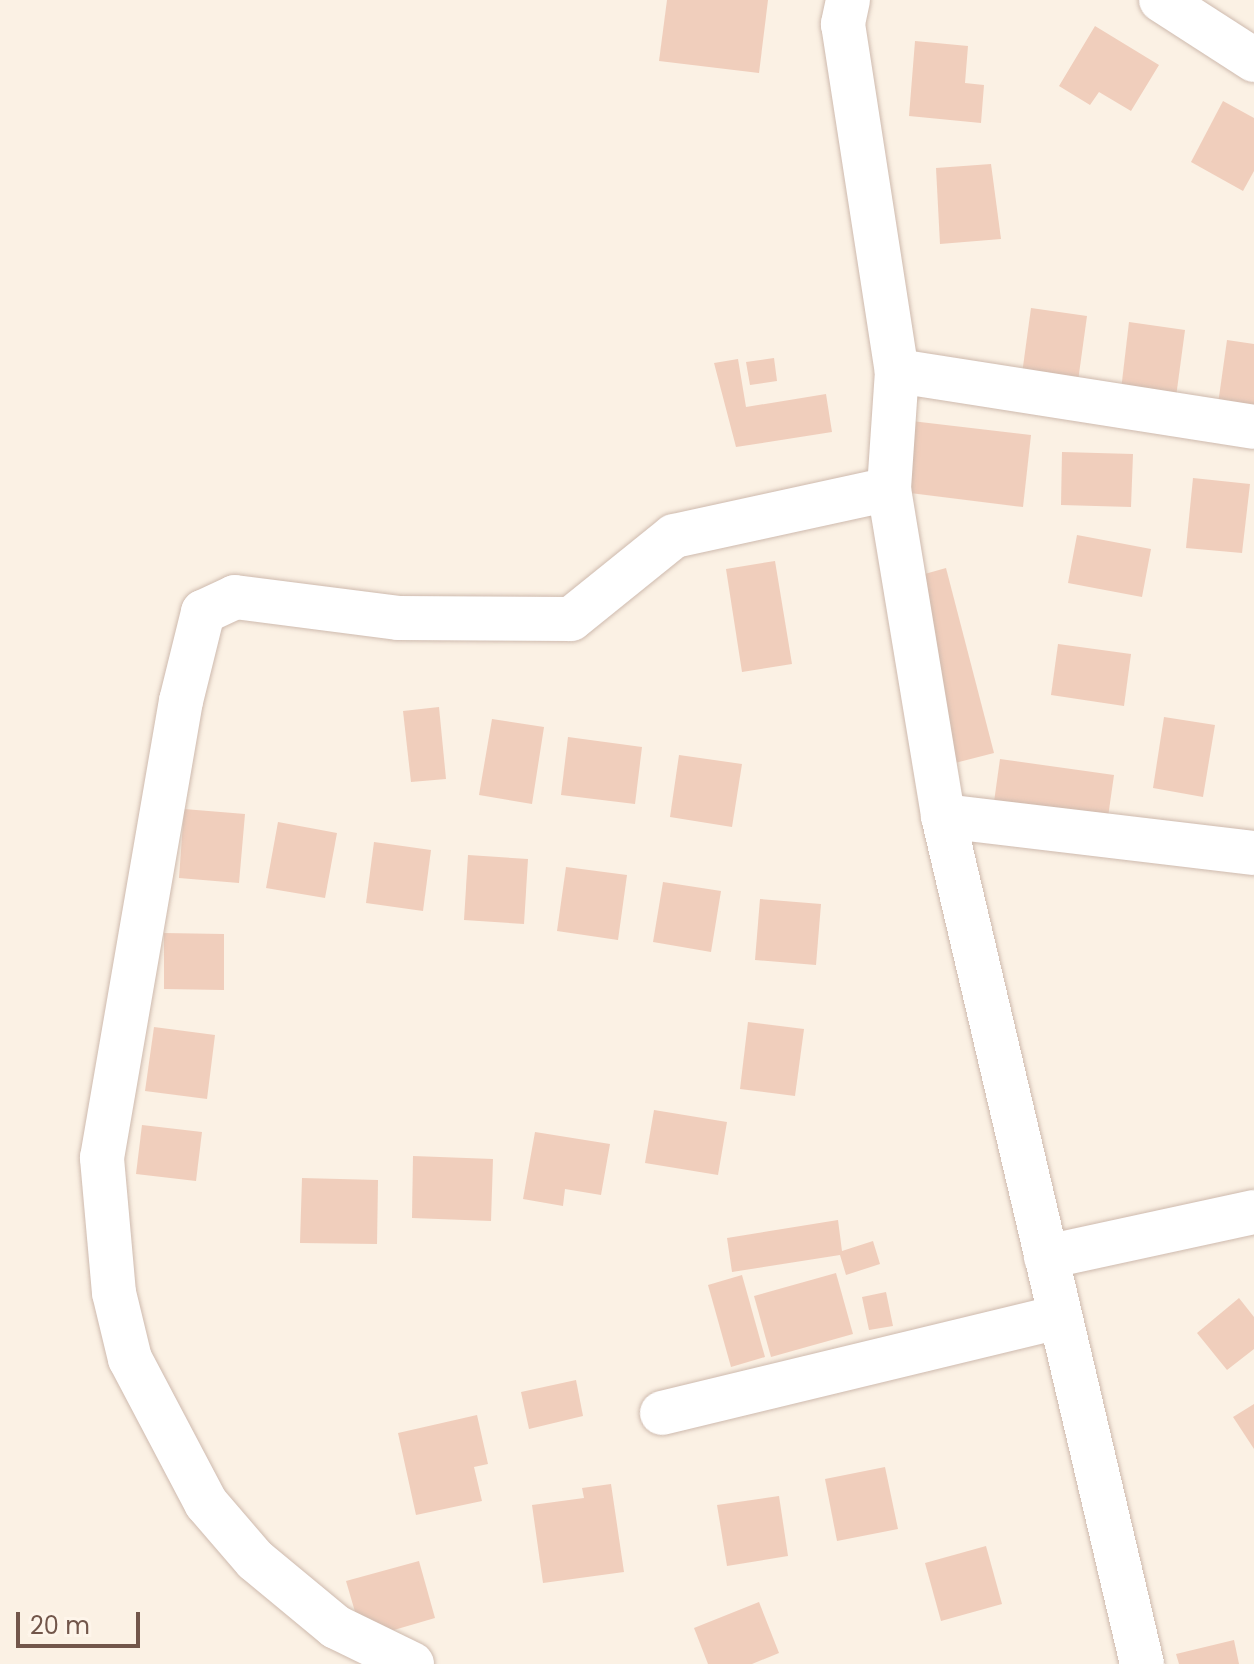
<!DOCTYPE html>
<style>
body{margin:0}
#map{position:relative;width:1254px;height:1664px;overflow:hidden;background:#fbf1e4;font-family:Poppins,sans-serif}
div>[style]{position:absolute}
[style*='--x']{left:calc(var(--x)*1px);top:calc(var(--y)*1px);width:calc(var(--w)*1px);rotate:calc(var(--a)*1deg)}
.building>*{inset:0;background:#f0cebc}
.roads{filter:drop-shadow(0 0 2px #cebaae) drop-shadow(0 0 2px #cebaae)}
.minor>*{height:44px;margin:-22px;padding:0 22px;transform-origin:22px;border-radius:22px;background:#fff}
span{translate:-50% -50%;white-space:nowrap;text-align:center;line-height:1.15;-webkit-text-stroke:7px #fef5ea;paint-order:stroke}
.scale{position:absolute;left:16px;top:1612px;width:124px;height:36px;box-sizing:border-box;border:4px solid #72564a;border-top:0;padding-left:10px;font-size:24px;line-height:28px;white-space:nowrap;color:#72564a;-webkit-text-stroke:6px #fef5ea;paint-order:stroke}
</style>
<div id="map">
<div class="building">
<div style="clip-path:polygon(667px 0,768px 0,759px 73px,659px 61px)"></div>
<div style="clip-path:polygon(1095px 26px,1159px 65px,1131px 111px,1099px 92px,1090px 105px,1059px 86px)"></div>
<div style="clip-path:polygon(915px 41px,968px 46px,965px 83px,984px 85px,981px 123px,909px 116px)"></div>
<div style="clip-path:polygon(1223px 101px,1254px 118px,1254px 171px,1243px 191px,1191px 162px)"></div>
<div style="clip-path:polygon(991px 164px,1001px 239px,940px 244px,936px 168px)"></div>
<div style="clip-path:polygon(1031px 308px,1087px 316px,1078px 381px,1022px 374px)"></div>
<div style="clip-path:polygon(1129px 322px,1185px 330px,1176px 397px,1121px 390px)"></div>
<div style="clip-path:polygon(1227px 340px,1254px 344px,1254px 409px,1218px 404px)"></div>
<div style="clip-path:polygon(774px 358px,777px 381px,750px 385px,746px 362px)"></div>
<div style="clip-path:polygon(738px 359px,746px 407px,826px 394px,832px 432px,736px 447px,714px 363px)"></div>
<div style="clip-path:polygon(903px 420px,1031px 435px,1023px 507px,894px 491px)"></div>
<div style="clip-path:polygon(1062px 452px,1133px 454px,1131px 507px,1061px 505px)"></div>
<div style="clip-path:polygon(1193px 478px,1250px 484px,1242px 553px,1186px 548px)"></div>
<div style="clip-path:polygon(1077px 535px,1151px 549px,1142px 597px,1068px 583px)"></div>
<div style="clip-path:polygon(775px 561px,792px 664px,742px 672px,726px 569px)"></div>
<div style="clip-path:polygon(946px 568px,994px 753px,955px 763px,907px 579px)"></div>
<div style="clip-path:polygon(1058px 644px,1131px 654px,1124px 706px,1051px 695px)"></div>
<div style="clip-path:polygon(439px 707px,446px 779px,411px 782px,403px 711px)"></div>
<div style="clip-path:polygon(1164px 717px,1215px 725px,1203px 797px,1153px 788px)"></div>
<div style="clip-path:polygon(492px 719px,544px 727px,532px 804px,479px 795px)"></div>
<div style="clip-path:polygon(568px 737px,642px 747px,635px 804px,561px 795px)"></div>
<div style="clip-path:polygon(679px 755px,742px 764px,732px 827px,670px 817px)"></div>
<div style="clip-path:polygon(1000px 759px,1114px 775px,1108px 817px,994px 802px)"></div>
<div style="clip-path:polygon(184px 809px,245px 814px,239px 883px,179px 878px)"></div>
<div style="clip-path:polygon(278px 822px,337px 833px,325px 898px,266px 888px)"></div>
<div style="clip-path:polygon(374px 842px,431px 850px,423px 911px,366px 903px)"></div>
<div style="clip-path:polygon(468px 855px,528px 859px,524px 924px,464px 920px)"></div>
<div style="clip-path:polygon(566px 867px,627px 875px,618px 940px,557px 931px)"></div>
<div style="clip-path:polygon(663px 882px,721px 891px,711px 952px,653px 942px)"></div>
<div style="clip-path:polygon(760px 899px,821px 904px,816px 965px,755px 960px)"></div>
<div style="clip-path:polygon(164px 933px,224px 934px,224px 990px,164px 989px)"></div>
<div style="clip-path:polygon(748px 1022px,804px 1029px,795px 1096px,740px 1089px)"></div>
<div style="clip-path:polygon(154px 1027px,215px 1035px,207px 1099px,145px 1091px)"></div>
<div style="clip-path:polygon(654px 1110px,727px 1122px,718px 1175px,645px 1163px)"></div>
<div style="clip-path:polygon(142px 1125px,202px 1132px,196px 1181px,136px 1174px)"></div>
<div style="clip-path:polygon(535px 1132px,610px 1144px,601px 1195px,565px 1189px,563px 1206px,523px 1199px)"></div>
<div style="clip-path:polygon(413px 1156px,493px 1159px,491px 1221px,412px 1218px)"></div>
<div style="clip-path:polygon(302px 1178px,378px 1180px,377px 1244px,300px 1243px)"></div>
<div style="clip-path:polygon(838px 1220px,842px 1251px,873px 1241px,880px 1264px,846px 1275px,840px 1255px,732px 1272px,727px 1238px)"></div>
<div style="clip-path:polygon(836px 1273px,853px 1334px,771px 1357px,754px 1296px)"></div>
<div style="clip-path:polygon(742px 1275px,765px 1357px,731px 1367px,708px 1285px)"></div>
<div style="clip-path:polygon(886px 1292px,893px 1326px,869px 1330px,862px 1297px)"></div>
<div style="clip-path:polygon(1239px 1298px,1254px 1317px,1254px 1349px,1227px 1370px,1197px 1333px)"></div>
<div style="clip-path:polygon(576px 1380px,583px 1416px,529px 1429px,521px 1392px)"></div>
<div style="clip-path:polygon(1254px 1404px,1254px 1449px,1233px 1417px)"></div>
<div style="clip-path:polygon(477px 1415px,488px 1464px,474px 1467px,482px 1501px,416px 1515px,398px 1433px)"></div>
<div style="clip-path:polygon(885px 1467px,898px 1529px,837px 1541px,825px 1479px)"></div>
<div style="clip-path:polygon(611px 1484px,624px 1572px,543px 1583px,532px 1505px,584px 1498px,582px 1488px)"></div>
<div style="clip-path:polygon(779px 1496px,788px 1556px,727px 1566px,717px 1505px)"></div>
<div style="clip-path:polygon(986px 1546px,1002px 1604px,941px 1621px,925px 1563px)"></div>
<div style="clip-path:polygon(419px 1561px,435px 1618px,363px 1639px,346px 1581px)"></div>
<div style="clip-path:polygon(759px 1602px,779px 1653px,752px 1664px,708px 1664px,694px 1628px)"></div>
<div style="clip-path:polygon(1234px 1640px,1239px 1664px,1179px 1664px,1176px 1654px)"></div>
</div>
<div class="roads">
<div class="minor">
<div style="--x:848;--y:0;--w:25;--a:102"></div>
<div style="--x:843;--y:24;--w:351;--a:81.2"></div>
<div style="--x:897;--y:371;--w:118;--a:93.9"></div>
<div style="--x:889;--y:489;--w:331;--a:80.6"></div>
<div style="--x:943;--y:816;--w:871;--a:76.79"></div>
<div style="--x:1161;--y:0;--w:111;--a:32.8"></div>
<div style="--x:897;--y:371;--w:361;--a:8.9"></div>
<div style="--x:943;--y:816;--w:313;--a:6.8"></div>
<div style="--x:1046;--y:1257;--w:213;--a:-12.2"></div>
<div style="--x:662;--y:1413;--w:407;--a:-13.6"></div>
<div style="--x:412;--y:1664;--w:85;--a:-154"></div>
<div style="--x:336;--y:1627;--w:105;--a:-140.4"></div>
<div style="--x:255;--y:1560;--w:75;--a:-130.7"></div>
<div style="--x:206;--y:1503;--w:163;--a:-117.8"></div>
<div style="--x:130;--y:1359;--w:68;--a:-103.6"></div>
<div style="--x:114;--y:1293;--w:136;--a:-95.1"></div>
<div style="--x:102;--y:1158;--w:464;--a:-80.2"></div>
<div style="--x:181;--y:701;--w:92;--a:-76.1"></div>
<div style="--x:203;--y:612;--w:35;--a:-25"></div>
<div style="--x:235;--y:597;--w:164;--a:7.3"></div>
<div style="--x:398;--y:618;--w:173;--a:0.3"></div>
<div style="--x:571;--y:619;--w:132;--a:-38.9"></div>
<div style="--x:674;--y:536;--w:220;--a:-12.3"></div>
</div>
</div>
<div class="scale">20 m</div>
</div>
